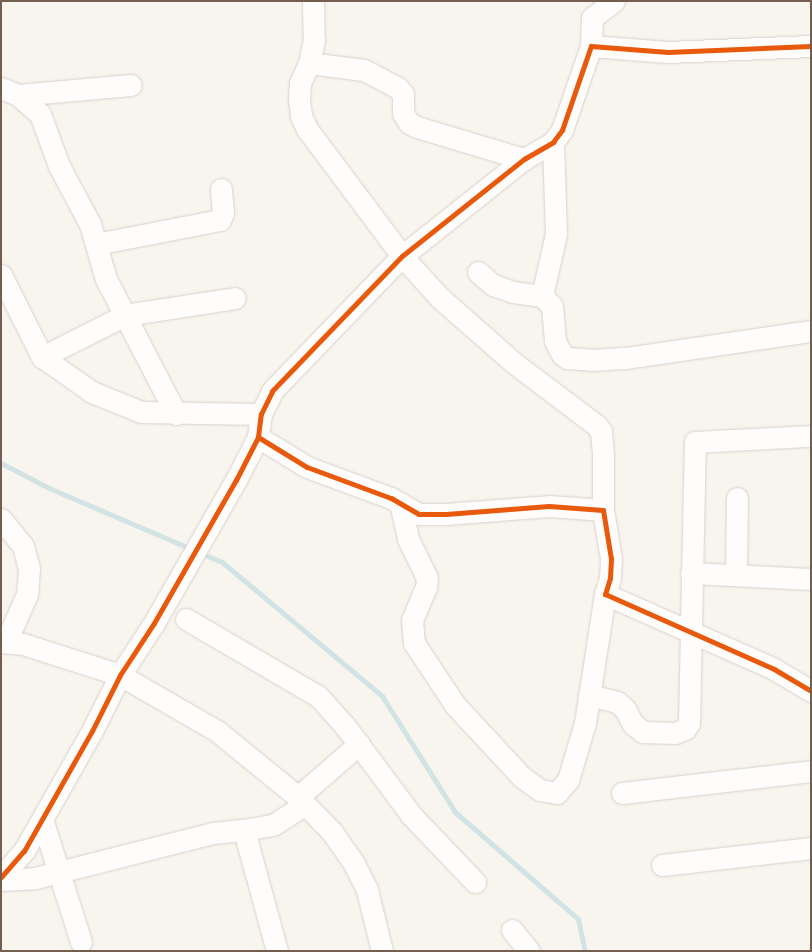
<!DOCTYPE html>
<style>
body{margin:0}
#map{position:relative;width:812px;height:952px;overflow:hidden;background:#f8f4ee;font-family:"DM Sans",sans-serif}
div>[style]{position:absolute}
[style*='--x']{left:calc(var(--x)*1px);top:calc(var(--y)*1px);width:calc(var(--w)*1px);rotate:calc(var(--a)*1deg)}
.stream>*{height:5px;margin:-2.5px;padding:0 2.5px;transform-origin:2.5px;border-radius:2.5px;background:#d2e3e6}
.roads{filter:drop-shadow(0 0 1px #d7d1cc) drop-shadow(0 0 1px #d7d1cc)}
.minor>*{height:21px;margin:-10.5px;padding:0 10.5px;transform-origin:10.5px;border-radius:10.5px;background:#fefdfc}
.cycleway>*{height:5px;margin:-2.5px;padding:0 2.5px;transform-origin:2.5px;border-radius:2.5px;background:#e8590c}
span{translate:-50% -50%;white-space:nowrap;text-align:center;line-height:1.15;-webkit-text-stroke:3px #fdf9f1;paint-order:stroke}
.frame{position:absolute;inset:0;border:2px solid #735e50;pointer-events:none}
</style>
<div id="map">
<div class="stream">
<div style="--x:1;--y:463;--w:54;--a:27.5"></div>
<div style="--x:49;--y:488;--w:155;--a:23.2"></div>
<div style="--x:200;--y:553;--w:24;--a:22"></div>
<div style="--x:222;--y:562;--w:209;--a:39.9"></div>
<div style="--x:382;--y:696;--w:137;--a:57.8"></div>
<div style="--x:455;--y:812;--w:163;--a:41"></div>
<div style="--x:578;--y:919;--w:33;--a:78"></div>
</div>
<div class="roads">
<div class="minor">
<div style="--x:313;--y:1;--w:39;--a:89"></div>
<div style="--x:314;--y:40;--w:24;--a:102"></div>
<div style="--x:309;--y:63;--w:22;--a:114"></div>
<div style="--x:300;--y:83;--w:16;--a:94"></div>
<div style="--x:299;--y:99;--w:17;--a:83"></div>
<div style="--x:301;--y:116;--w:14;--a:65"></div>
<div style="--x:307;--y:129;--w:159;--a:53.2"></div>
<div style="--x:402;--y:256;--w:57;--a:47.9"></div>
<div style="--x:440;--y:298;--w:98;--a:41.3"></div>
<div style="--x:514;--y:363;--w:103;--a:37.1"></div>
<div style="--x:596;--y:425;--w:8;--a:50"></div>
<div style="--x:601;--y:431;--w:24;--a:85"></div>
<div style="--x:603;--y:455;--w:55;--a:90"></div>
<div style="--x:591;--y:46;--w:28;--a:-88"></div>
<div style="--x:592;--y:18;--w:28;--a:-38"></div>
<div style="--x:309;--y:63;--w:55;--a:7.3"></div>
<div style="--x:364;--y:70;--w:38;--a:28"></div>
<div style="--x:398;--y:88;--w:8;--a:50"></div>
<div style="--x:403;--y:94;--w:19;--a:90"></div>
<div style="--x:403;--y:113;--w:12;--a:59"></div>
<div style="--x:409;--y:123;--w:9;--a:27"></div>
<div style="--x:417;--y:127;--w:112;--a:16.7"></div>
<div style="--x:1;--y:88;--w:18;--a:22"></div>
<div style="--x:18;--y:95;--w:29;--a:41"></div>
<div style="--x:40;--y:114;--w:55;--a:69.9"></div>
<div style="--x:59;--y:166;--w:66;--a:61.9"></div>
<div style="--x:90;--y:224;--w:57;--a:73.8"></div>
<div style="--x:106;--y:279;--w:152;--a:62.6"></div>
<div style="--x:18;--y:95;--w:113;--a:-5.1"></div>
<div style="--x:96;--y:244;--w:126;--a:-11"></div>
<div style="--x:220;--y:220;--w:8;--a:-67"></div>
<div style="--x:223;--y:213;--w:24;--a:-95"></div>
<div style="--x:478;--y:272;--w:20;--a:41"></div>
<div style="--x:493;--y:285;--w:21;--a:19"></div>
<div style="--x:513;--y:292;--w:29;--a:8"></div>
<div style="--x:542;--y:296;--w:14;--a:45"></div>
<div style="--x:552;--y:306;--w:35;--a:85"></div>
<div style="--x:555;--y:341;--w:15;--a:62"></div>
<div style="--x:562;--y:354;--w:6;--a:39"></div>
<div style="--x:567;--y:358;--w:26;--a:4"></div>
<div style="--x:593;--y:360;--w:32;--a:-4"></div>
<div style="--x:625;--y:358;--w:188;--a:-8.3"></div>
<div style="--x:1;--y:275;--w:92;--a:63.4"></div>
<div style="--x:42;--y:357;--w:61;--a:35"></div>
<div style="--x:92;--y:392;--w:53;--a:22.2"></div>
<div style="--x:141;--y:412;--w:120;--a:1"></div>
<div style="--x:542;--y:296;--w:64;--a:-77.3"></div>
<div style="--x:556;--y:234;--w:92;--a:-91.9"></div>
<div style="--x:42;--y:357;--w:93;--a:-26.8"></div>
<div style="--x:125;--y:315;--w:111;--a:-8.8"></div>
<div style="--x:258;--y:437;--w:57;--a:31.5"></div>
<div style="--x:307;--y:467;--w:90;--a:20.3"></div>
<div style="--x:391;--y:498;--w:32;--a:30"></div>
<div style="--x:419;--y:514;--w:27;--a:0"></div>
<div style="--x:446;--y:514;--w:103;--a:-4.4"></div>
<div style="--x:549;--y:506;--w:54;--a:4.2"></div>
<div style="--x:603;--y:510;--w:50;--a:80.7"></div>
<div style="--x:611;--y:559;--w:19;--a:93"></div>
<div style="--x:610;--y:578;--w:17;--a:107"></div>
<div style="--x:605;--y:594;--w:185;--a:23.9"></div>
<div style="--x:774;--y:669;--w:43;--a:30.7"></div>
<div style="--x:400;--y:503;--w:37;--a:77"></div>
<div style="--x:408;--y:539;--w:43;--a:64"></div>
<div style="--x:427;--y:578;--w:9;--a:96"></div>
<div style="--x:426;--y:587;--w:36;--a:113"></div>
<div style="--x:412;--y:620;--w:23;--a:85"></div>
<div style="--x:414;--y:643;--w:74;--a:56.5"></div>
<div style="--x:455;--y:705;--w:98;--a:47.1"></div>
<div style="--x:522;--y:777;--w:22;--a:36"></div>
<div style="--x:540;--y:790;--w:17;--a:10"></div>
<div style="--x:557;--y:793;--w:17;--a:-50"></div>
<div style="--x:568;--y:780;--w:59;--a:-73.4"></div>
<div style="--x:585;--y:723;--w:131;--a:-81.2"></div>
<div style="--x:1;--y:519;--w:35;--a:51"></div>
<div style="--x:23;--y:546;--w:23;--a:75"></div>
<div style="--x:29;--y:568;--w:26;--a:94"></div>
<div style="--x:27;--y:594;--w:52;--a:113.6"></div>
<div style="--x:691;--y:573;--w:120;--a:2.9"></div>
<div style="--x:736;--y:575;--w:77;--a:-89.3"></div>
<div style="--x:186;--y:619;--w:153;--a:30.3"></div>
<div style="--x:318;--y:696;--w:40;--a:48"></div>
<div style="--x:345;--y:726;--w:111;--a:53.4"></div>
<div style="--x:411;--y:815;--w:93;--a:46.3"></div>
<div style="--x:1;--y:642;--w:22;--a:5"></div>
<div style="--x:23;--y:644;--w:102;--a:17.7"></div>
<div style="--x:120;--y:675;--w:112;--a:30"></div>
<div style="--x:217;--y:731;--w:104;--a:39.2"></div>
<div style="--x:298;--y:797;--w:49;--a:45.8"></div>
<div style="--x:332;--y:832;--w:39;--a:55"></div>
<div style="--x:354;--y:864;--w:29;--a:63"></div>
<div style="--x:367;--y:890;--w:63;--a:76.2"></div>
<div style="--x:589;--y:695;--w:29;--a:14"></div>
<div style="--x:617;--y:702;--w:11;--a:41"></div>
<div style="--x:625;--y:709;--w:17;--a:62"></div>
<div style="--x:633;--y:724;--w:13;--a:39"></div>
<div style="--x:643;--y:732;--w:32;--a:2"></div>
<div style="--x:675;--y:733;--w:11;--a:-22"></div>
<div style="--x:685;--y:729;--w:7;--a:-56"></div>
<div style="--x:689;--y:723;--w:281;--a:-88.8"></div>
<div style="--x:695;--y:442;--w:116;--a:-3"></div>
<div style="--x:622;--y:793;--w:190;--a:-6.6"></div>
<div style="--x:298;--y:797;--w:81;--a:-41"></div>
<div style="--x:42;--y:819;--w:129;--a:72.4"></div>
<div style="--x:662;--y:865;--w:150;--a:-6.5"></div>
<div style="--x:1;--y:877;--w:35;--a:-49"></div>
<div style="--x:24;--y:851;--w:138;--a:-60.5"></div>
<div style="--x:92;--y:731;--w:63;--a:-63.4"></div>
<div style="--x:120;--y:675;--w:62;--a:-56.8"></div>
<div style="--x:154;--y:623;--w:165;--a:-60.2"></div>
<div style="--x:236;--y:480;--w:48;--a:-62.9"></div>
<div style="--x:258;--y:437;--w:23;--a:-83"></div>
<div style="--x:261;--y:414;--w:25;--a:-64"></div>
<div style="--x:272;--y:391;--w:187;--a:-46.1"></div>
<div style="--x:402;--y:256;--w:156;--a:-38.5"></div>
<div style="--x:524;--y:159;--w:34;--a:-30"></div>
<div style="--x:553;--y:142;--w:15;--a:-53"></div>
<div style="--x:562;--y:130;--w:89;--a:-71"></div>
<div style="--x:591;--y:46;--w:77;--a:4.5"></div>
<div style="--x:668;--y:52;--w:143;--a:-2.4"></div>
<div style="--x:1;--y:880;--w:34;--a:-3"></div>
<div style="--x:35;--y:878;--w:184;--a:-14.2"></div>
<div style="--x:213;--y:833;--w:31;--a:-6"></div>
<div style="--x:512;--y:930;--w:27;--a:51"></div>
<div style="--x:277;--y:951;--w:125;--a:-105.3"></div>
<div style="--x:244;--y:830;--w:29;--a:-10"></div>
<div style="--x:273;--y:825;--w:38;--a:-33"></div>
</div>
</div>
<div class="cycleway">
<div style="--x:258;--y:437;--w:57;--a:31.5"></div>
<div style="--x:307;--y:467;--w:90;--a:20.3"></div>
<div style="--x:391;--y:498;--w:32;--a:30"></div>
<div style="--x:419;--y:514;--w:27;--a:0"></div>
<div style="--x:446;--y:514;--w:103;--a:-4.4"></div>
<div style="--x:549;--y:506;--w:54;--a:4.2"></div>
<div style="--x:603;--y:510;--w:50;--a:80.7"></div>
<div style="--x:611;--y:559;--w:19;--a:93"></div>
<div style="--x:610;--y:578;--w:17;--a:107"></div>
<div style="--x:605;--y:594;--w:185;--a:23.9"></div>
<div style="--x:774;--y:669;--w:43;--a:30.7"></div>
<div style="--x:1;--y:877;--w:35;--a:-49"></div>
<div style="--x:24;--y:851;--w:138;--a:-60.5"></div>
<div style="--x:92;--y:731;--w:63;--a:-63.4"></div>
<div style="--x:120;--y:675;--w:62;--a:-56.8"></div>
<div style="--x:154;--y:623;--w:165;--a:-60.2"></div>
<div style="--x:236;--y:480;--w:48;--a:-62.9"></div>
<div style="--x:258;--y:437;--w:23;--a:-83"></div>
<div style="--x:261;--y:414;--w:25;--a:-64"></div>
<div style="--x:272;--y:391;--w:187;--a:-46.1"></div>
<div style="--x:402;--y:256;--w:156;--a:-38.5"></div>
<div style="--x:524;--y:159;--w:34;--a:-30"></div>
<div style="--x:553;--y:142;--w:15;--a:-53"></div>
<div style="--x:562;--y:130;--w:89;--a:-71"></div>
<div style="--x:591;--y:46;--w:77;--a:4.5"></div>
<div style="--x:668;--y:52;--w:143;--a:-2.4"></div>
</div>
<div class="frame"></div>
</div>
